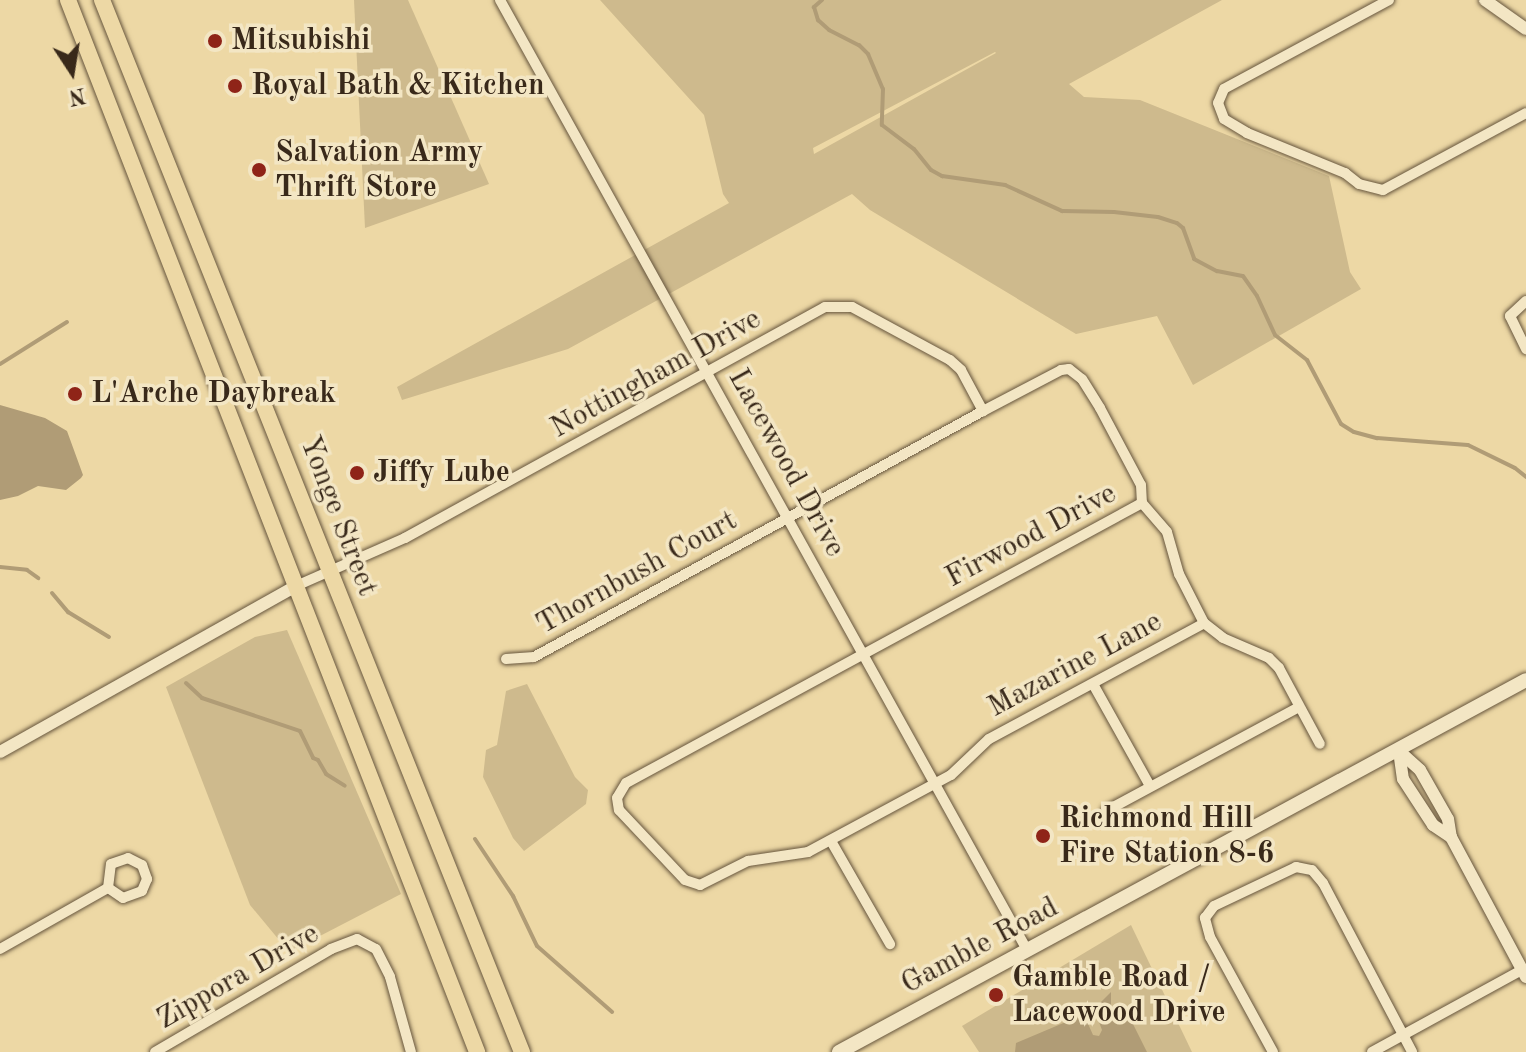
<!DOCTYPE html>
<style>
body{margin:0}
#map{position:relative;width:1526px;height:1052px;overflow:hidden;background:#edd8a5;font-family:"Old Standard TT",serif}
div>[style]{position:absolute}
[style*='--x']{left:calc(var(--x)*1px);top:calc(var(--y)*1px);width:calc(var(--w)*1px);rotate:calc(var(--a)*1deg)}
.green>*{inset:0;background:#ceba8d}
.water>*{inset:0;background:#b09c76}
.stream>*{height:4px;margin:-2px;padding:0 2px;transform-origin:2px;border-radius:2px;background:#b09c76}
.roads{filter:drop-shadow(0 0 2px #66553d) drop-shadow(0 0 2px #66553d)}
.minor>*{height:10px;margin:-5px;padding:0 5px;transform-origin:5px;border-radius:5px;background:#f3e6c4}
.tertiary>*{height:12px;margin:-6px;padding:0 6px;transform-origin:6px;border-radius:6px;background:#f3e6c4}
.secondary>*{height:14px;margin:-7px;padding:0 7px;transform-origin:7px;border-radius:7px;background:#f3e6c4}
.primary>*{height:16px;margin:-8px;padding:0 8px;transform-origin:8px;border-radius:8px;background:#edd8a5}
.dots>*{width:22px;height:22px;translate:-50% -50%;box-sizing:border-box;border:4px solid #f3e6c4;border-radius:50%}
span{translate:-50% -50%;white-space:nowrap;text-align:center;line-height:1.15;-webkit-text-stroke:7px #f3e6c4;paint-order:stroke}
.poi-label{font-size:30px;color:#39291a;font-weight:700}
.left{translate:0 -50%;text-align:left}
.street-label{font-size:30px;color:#39291a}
.north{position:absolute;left:32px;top:32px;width:80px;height:80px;-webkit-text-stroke:6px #f3e6c4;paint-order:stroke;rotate:168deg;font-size:22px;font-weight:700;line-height:32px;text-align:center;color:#39291a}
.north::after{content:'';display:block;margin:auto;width:28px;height:36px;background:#39291a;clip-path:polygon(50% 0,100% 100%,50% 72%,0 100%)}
</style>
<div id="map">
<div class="green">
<div style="clip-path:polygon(354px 0,408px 0,489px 184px,365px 228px)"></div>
<div style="clip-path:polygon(evenodd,600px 0,1222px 0,1069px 84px,1084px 97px,1140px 100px,1329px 176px,1350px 272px,1361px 289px,1193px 385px,1157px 316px,1076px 334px,870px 210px,852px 194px,568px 349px,402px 400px,397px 387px,729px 203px,723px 194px,704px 115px,600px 0,995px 52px,996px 53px,814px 154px,813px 148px,995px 52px)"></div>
<div style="clip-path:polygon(287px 630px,401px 894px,289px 952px,250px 905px,166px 687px,255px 637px)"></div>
<div style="clip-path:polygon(527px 684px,575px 777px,588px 790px,586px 804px,524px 851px,513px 838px,483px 777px,486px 750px,497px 745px,506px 691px)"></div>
<div style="clip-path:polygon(1131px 925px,1192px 1052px,979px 1052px,962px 1026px)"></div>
</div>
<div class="water">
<div style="clip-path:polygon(0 405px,45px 418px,67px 431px,83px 475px,81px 478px,66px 490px,38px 486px,18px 496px,0 500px)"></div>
<div style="clip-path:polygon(1111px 992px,1111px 1008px,1129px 1016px,1147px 1052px,1015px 1052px,1016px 1043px,1080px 1016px,1085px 1017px,1093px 1035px,1099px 1036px,1102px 1030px,1094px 1009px)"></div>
</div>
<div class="stream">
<div style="--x:822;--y:0;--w:11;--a:139"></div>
<div style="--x:814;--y:7;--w:14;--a:73"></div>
<div style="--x:818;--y:20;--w:15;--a:42"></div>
<div style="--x:829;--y:30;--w:34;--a:27"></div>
<div style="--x:859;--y:45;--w:13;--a:45"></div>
<div style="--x:868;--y:54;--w:38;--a:67"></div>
<div style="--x:883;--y:89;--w:36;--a:92"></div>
<div style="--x:882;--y:125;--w:40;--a:37"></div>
<div style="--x:914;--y:149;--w:27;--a:51"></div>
<div style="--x:931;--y:170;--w:13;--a:29"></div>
<div style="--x:942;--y:176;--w:64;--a:8.1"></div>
<div style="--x:1005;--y:185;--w:63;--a:24.5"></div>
<div style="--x:1062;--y:211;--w:52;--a:1.1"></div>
<div style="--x:1114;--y:212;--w:44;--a:6.5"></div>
<div style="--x:1158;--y:217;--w:20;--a:18"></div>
<div style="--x:1177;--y:223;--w:8;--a:40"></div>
<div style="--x:1183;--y:228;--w:33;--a:70"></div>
<div style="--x:1194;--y:259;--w:26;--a:28"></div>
<div style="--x:1217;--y:271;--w:26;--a:11"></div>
<div style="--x:1243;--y:276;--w:24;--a:55"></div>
<div style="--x:1257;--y:296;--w:43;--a:65.2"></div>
<div style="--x:1275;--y:335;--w:41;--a:38"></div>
<div style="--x:1307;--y:360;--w:72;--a:62"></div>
<div style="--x:1341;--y:424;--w:15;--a:32"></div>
<div style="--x:1354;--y:432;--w:24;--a:15"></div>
<div style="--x:1377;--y:438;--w:91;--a:4.4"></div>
<div style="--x:1468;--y:445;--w:52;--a:26.1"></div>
<div style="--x:1515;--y:468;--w:14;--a:39"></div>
<div style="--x:0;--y:364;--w:79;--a:-32.1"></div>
<div style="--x:0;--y:567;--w:27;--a:6"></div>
<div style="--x:27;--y:570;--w:14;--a:36"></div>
<div style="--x:52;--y:593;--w:25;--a:50"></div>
<div style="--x:68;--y:612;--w:48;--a:31.4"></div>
<div style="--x:186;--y:683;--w:22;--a:43"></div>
<div style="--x:202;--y:698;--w:103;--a:18.6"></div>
<div style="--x:300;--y:731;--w:30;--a:64"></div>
<div style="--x:313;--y:758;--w:5;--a:22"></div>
<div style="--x:318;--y:760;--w:16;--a:60"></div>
<div style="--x:326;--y:774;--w:22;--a:32"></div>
<div style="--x:475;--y:839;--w:69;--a:56.3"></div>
<div style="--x:513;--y:896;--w:55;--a:64.4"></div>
<div style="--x:537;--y:946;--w:100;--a:41.3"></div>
</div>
<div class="roads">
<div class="minor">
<div style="--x:500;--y:0;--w:1086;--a:60.98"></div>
<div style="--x:1389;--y:0;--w:187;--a:151.7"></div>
<div style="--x:1224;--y:89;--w:15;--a:113"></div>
<div style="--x:1218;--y:103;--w:17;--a:69"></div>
<div style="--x:1224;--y:119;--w:27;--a:31"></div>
<div style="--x:1247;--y:133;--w:106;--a:22.2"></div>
<div style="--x:1345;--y:173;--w:18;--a:38"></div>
<div style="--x:1359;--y:184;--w:25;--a:14"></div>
<div style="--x:1383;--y:190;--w:162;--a:-28.3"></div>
<div style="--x:1526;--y:301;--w:22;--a:137"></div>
<div style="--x:1510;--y:316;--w:37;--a:64"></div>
<div style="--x:1142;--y:503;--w:38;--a:49"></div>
<div style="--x:1167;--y:532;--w:44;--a:74.1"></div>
<div style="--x:1179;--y:574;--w:55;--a:63"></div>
<div style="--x:1204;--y:623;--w:24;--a:38"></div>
<div style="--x:1223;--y:638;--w:50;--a:23.5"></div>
<div style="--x:1269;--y:658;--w:14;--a:45"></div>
<div style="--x:1279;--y:668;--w:86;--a:61.7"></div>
<div style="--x:296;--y:586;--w:119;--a:-23.8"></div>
<div style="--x:405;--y:538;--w:479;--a:-28.8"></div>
<div style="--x:825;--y:307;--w:27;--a:0"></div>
<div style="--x:852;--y:307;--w:111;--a:28.4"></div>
<div style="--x:950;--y:360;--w:15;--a:42"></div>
<div style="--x:961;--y:370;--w:47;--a:61.8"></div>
<div style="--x:506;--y:659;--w:28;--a:-4"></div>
<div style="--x:534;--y:657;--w:512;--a:-28.72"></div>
<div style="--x:983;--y:411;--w:88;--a:-27.7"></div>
<div style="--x:1061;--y:370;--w:8;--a:-7"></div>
<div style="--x:1069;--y:369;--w:16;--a:38"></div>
<div style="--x:1082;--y:379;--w:34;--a:58"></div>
<div style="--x:1100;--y:408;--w:87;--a:62"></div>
<div style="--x:1141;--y:485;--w:18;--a:87"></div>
<div style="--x:1142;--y:503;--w:587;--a:151.51"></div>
<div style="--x:626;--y:783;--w:17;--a:121"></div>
<div style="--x:617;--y:798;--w:12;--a:81"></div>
<div style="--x:619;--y:810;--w:96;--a:46.7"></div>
<div style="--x:685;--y:880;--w:16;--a:18"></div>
<div style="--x:700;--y:885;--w:54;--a:-26.6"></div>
<div style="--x:748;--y:861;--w:61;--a:-8.5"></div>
<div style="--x:808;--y:852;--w:162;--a:-28.3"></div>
<div style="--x:951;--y:775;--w:52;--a:-43.5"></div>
<div style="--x:989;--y:739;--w:244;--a:-28.3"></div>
<div style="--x:1093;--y:684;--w:117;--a:60.8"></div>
<div style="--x:1106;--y:811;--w:219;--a:-28.3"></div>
<div style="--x:831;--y:841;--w:119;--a:60.2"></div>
<div style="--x:128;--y:858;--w:16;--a:27"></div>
<div style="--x:142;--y:865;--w:15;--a:70"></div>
<div style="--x:147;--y:879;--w:13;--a:113"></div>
<div style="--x:142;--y:891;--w:20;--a:160"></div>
<div style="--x:123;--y:898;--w:18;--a:-146"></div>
<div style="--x:108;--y:888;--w:24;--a:-83"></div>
<div style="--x:111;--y:864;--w:18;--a:-19"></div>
<div style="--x:0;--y:949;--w:124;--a:-29.5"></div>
<div style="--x:155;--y:1052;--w:204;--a:-30.3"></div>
<div style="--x:331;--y:949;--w:28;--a:-21"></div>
<div style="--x:357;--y:939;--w:21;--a:28"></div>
<div style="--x:376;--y:949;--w:31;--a:63"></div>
<div style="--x:390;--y:977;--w:78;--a:74.4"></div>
<div style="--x:1273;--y:1052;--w:131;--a:-118.7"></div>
<div style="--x:1210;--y:937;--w:20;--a:-105"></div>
<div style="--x:1205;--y:918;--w:15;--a:-53"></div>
<div style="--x:1214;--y:906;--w:91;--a:-25.4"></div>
<div style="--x:1296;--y:867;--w:16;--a:11"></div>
<div style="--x:1312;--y:870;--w:17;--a:50"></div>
<div style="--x:1323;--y:883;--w:191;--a:62.2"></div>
<div style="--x:1372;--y:1052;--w:171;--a:-28.7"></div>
</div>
<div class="tertiary">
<div style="--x:1485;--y:0;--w:50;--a:35.3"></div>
<div style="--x:1399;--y:751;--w:28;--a:42"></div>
<div style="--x:1420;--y:770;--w:56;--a:60.3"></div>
<div style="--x:1448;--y:819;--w:18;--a:81"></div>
<div style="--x:1451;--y:837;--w:159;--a:61.8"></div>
<div style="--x:1399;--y:751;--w:28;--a:82"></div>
<div style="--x:1403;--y:779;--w:55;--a:56.9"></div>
<div style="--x:1433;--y:825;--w:22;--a:34"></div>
<div style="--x:0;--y:752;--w:339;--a:-29.3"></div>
</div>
<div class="secondary">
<div style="--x:839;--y:1052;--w:781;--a:-28.43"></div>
</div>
<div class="primary">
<div style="--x:68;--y:0;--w:1129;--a:68.75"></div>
<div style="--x:102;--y:0;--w:1133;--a:68.24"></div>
</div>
</div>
<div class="dots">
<div style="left:215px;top:41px;background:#8f2418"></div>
<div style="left:235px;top:86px;background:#8f2418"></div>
<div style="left:259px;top:170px;background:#8f2418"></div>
<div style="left:75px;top:394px;background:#8f2418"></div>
<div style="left:357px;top:473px;background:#8f2418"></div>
<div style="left:1043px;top:836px;background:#8f2418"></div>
<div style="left:996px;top:995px;background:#8f2418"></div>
</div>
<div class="poi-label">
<span class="left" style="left:231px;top:41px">Mitsubishi</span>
<span class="left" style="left:251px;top:86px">Royal Bath &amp; Kitchen</span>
<span class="left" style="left:275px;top:170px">Salvation Army<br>Thrift Store</span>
<span class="left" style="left:91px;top:394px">L'Arche Daybreak</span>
<span class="left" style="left:373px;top:473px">Jiffy Lube</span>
<span class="left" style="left:1059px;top:836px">Richmond Hill<br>Fire Station 8-6</span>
<span class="left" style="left:1012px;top:995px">Gamble Road /<br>Lacewood Drive</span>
</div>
<div class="street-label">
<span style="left:656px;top:374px;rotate:-29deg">Nottingham Drive</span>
<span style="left:786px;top:463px;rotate:61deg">Lacewood Drive</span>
<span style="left:338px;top:516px;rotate:69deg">Yonge Street</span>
<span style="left:1031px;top:536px;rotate:-28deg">Firwood Drive</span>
<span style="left:637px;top:573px;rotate:-29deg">Thornbush Court</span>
<span style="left:1075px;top:665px;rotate:-28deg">Mazarine Lane</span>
<span style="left:980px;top:946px;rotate:-28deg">Gamble Road</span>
<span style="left:238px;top:977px;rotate:-30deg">Zippora Drive</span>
</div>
<div class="north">N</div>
</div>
